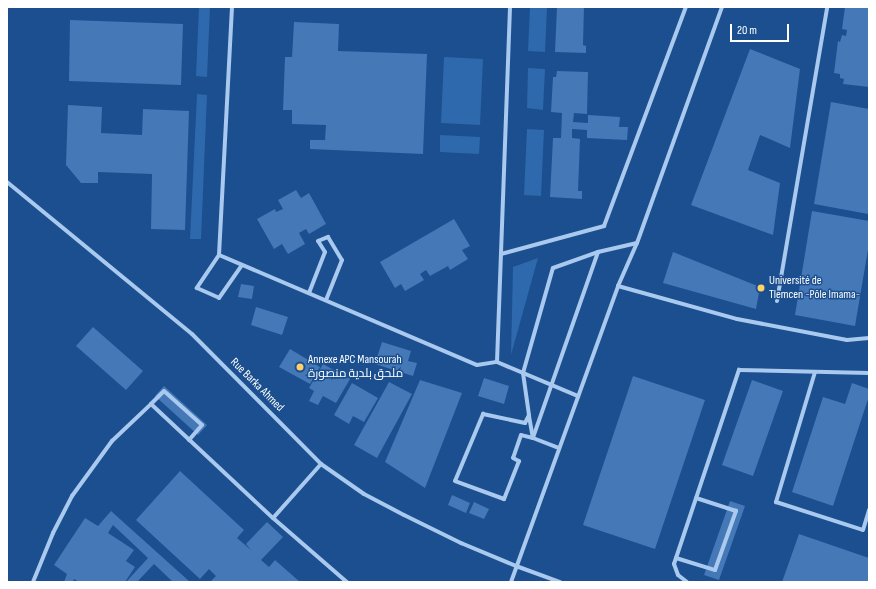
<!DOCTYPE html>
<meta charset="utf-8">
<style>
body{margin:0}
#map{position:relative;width:876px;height:589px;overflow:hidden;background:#1b4f8f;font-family:"Sofia Sans Condensed",Cairo,sans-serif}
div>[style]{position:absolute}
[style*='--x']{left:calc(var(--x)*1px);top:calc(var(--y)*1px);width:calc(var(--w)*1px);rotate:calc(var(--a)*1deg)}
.green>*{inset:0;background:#2e69ad}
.building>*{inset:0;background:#4478b7}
.minor>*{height:4px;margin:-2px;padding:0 2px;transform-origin:2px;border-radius:2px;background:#a9c9ee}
.dots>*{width:11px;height:11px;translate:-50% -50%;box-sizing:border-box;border:2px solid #1b4f8f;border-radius:50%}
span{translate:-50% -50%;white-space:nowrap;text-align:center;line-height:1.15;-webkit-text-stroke:3px #1b4f8f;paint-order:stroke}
.poi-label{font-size:12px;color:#fff}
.left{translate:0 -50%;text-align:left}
.street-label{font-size:12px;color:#fff}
.frame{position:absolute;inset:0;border:8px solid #fff;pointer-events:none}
.scale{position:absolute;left:730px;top:24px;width:59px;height:18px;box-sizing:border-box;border:2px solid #fff;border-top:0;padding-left:5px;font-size:12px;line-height:14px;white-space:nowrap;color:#fff;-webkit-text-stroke:3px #1b4f8f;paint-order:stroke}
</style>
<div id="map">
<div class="green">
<div style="clip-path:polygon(199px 7px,210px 7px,207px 77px,196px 76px)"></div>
<div style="clip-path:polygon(530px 7px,547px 7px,545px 52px,528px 51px)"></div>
<div style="clip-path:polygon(444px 57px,483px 59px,480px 125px,441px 123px)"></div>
<div style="clip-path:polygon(528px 68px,545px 69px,543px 110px,527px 108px)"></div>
<div style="clip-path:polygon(197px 94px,207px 95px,201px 239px,190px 239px)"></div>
<div style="clip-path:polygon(527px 129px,544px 130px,541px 196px,524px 195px)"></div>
<div style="clip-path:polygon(440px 135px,480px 137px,479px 154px,440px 152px)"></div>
<div style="clip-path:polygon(538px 258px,511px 355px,513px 267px)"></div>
</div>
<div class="building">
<div style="clip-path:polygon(557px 7px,584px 7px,583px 45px,586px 46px,586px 53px,555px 52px)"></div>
<div style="clip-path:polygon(845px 7px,869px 7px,869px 87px,843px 84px,844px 79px,840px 78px,840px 74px,834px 73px,838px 41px,840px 42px,842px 35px,846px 36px,847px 30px,842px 29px)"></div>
<div style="clip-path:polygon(70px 20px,183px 24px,181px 85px,69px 81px)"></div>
<div style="clip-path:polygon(294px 22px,339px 24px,338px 51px,427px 54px,423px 154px,310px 149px,310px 140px,325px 140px,326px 125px,292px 124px,292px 110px,283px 110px,285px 57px,292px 57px)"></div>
<div style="clip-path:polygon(750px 49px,800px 69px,790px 148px,760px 135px,748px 170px,780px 183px,773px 235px,691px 205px)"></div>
<div style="clip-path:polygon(557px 71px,588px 72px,587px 114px,574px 113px,573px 122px,588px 123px,588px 115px,620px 117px,619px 127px,628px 127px,627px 140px,587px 138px,587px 130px,572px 129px,572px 138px,580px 139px,578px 191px,582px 191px,582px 199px,550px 197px,553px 138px,561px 138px,562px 113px,551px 112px,553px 77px,556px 77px)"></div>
<div style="clip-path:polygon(831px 102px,869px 109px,868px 214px,814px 204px)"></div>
<div style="clip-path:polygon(68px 105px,102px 107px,101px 133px,142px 135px,143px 109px,189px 111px,185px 230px,151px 229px,152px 174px,98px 172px,98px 183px,81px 183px,66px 165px)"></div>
<div style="clip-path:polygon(296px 190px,301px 198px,309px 193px,326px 224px,309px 234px,306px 229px,299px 233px,305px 244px,288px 254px,282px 244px,274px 249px,257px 219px,275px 209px,276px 212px,283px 209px,278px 200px)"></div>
<div style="clip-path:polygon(812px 211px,869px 221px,869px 244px,855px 326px,795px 315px)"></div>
<div style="clip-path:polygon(454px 219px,470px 246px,462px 250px,468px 259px,450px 270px,448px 266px,430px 276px,426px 270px,420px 274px,424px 280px,405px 291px,401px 284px,395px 288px,380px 262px)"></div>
<div style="clip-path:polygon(673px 252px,760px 287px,756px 309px,663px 283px)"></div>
<div style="clip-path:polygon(241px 284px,254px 286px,252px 299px,238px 297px)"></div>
<div style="clip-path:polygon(256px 307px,288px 317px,282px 335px,251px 325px)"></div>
<div style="clip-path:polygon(93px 327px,143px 371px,126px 390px,76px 346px)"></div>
<div style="clip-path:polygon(382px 342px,411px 351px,408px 361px,417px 363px,413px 376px,375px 364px)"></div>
<div style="clip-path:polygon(290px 349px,320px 367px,310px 384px,279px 367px)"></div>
<div style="clip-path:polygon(323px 364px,350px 379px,336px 403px,323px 396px,318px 405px,309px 401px,314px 391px,309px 388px)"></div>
<div style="clip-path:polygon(633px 376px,705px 400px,655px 549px,583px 525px)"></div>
<div style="clip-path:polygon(484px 378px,509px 386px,504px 404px,478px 396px)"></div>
<div style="clip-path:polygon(420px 380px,462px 393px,425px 488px,385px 462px)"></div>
<div style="clip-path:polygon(752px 380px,783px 391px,753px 476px,722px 465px)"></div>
<div style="clip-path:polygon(389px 382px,412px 394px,377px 458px,354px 445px)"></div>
<div style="clip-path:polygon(352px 383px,378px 398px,364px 422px,353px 416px,349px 424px,334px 415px)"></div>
<div style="clip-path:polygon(852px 383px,869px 389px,869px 396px,833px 506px,792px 492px,823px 397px,845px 404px)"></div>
<div style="clip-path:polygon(164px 386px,207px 425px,198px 435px,155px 396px)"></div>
<div style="clip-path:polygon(180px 471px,244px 530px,237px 538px,251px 550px,246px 544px,267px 522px,283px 537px,261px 560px,269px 567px,275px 560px,300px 582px,210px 582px,216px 576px,209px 569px,200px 579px,136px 520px)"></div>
<div style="clip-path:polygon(452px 495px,470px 503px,466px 513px,448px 505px)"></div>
<div style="clip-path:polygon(730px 501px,745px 506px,719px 580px,704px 575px)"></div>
<div style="clip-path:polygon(474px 502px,489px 509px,484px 519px,469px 513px)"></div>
<div style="clip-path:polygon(111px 511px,190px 582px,173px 582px,154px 564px,137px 582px,126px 582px,148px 558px,113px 525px,108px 533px,134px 550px,126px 561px,135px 567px,125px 582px,79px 582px,74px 579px,73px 582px,64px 582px,67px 574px,54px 565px,85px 518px,98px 526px)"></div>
<div style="clip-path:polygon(799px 534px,869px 558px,869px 582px,782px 582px)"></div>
</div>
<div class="minor">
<div style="--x:232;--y:7;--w:248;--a:93"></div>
<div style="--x:219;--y:255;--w:280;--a:23.1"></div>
<div style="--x:477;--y:365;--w:20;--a:-9"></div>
<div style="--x:497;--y:362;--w:355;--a:-87.9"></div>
<div style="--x:7;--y:182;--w:239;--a:39.4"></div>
<div style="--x:192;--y:334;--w:183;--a:45.2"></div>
<div style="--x:321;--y:464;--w:52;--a:34.9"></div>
<div style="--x:364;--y:494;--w:45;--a:27.7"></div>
<div style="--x:404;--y:515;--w:64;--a:26.2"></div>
<div style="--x:461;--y:543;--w:60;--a:22.7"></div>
<div style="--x:516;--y:566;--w:47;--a:20"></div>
<div style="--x:598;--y:252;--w:197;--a:109.3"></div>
<div style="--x:533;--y:438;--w:12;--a:-166"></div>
<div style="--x:521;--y:435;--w:24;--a:109"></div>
<div style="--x:513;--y:458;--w:7;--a:27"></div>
<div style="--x:519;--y:461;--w:41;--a:111.5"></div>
<div style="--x:504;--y:499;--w:52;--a:-159.8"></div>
<div style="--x:455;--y:481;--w:73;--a:-67.3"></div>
<div style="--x:483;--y:414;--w:43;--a:12.1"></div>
<div style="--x:525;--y:423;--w:9;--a:-63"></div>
<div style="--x:529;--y:415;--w:42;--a:-98.1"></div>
<div style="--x:523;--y:373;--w:109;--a:-74.1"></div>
<div style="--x:553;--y:268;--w:48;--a:-19.6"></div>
<div style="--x:598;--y:252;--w:40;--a:-13"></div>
<div style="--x:501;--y:254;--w:107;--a:-15.2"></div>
<div style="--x:604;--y:226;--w:234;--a:-69.5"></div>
<div style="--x:219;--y:255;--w:40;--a:124"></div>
<div style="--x:197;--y:288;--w:24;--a:24"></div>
<div style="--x:219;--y:298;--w:40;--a:-55.1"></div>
<div style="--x:618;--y:286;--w:123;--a:15.5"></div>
<div style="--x:737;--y:319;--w:112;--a:10.8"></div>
<div style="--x:847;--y:340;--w:22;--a:-5"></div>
<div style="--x:309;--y:293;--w:44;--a:-68.7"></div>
<div style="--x:325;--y:252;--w:13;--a:-122"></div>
<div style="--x:318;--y:241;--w:11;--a:-22"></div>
<div style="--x:328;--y:237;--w:27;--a:59"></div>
<div style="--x:342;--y:260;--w:43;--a:111.8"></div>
<div style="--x:777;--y:301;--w:298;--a:-80.3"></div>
<div style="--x:497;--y:362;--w:88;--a:22.8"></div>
<div style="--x:815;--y:372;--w:136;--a:106.7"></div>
<div style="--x:776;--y:502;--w:91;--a:17.8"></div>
<div style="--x:863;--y:530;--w:21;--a:-73"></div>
<div style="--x:151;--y:404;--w:18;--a:-45"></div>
<div style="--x:164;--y:391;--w:51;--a:41.8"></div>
<div style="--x:202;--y:425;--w:20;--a:131"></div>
<div style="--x:529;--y:416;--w:22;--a:80"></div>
<div style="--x:533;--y:438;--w:28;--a:21"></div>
<div style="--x:321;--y:464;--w:72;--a:131.6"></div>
<div style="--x:273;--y:518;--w:98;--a:40.9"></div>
<div style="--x:676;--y:558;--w:41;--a:17.1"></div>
<div style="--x:715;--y:570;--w:63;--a:-70.4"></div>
<div style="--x:736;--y:511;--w:42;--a:-162"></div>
<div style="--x:33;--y:582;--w:53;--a:-67.8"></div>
<div style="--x:53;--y:533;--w:42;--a:-62.8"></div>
<div style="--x:72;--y:496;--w:68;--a:-54"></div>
<div style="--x:112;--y:441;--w:54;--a:-43.5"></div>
<div style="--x:151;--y:404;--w:167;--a:43.1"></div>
<div style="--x:511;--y:582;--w:315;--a:-70.1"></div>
<div style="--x:618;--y:286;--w:47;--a:-66.2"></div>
<div style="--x:637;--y:243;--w:251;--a:-70.2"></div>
<div style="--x:687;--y:582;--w:11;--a:-142"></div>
<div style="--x:678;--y:575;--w:12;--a:-110"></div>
<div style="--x:674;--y:564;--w:205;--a:-71.5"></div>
<div style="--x:739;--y:370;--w:130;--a:1.3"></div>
</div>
<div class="dots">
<div style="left:761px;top:288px;background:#ffd166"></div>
<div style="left:300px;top:367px;background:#ffd166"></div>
</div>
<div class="poi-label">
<span class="left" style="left:769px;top:288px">Université de<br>Tlemcen -Pôle Imama-</span>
<span class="left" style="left:308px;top:367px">Annexe APC Mansourah<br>ملحق بلدية منصورة</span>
</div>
<div class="street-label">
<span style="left:257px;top:385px;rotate:45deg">Rue Barka Ahmed</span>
</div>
<div class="frame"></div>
<div class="scale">20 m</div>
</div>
